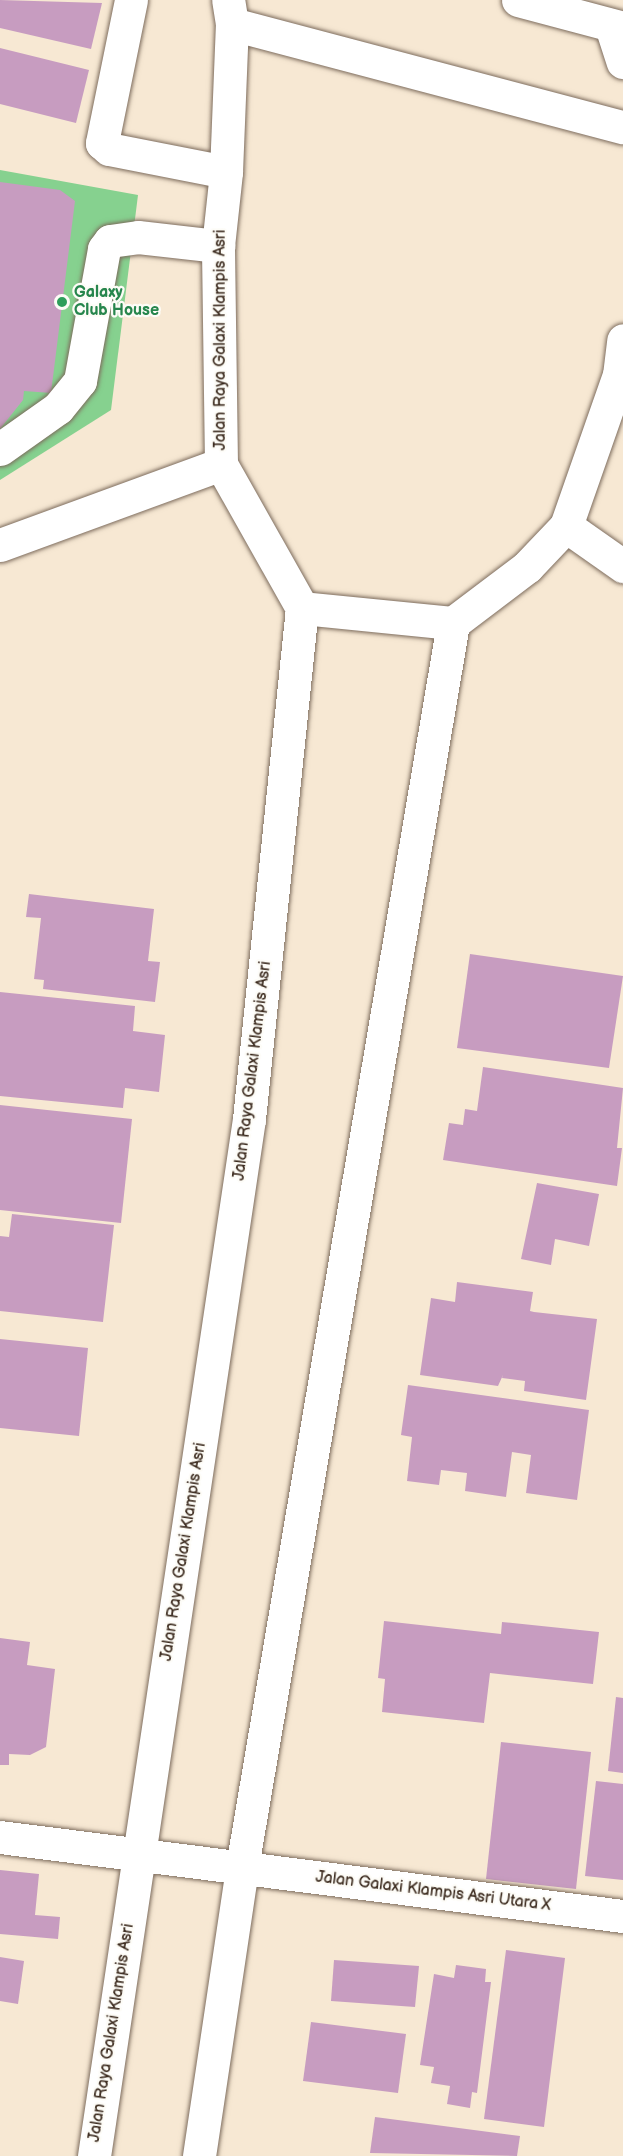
<!DOCTYPE html>
<style>
body{margin:0}
#map{position:relative;width:623px;height:2156px;overflow:hidden;background:#f7e8d3;font-family:"Balsamiq Sans",sans-serif}
div>[style]{position:absolute}
[style*='--x']{left:calc(var(--x)*1px);top:calc(var(--y)*1px);width:calc(var(--w)*1px);rotate:calc(var(--a)*1deg)}
.green>*{inset:0;background:#86d18f}
.building>*{inset:0;background:#c79cc0}
.roads{filter:drop-shadow(0 0 2px #7d6c5d) drop-shadow(0 0 2px #7d6c5d)}
.minor>*{height:33px;margin:-16.5px;padding:0 16.5px;transform-origin:16.5px;border-radius:16.5px;background:#fff}
.dots>*{width:16px;height:16px;translate:-50% -50%;box-sizing:border-box;border:3px solid #fdfcf7;border-radius:50%}
span{translate:-50% -50%;white-space:nowrap;text-align:center;line-height:1.15;-webkit-text-stroke:4.5px #fdfcf7;paint-order:stroke}
.leisure-label{font-size:16px;color:#27864d;font-weight:700}
.left{translate:0 -50%;text-align:left}
.street-label{font-size:16px;color:#3b2a1e}
</style>
<div id="map">
<div class="green">
<div style="clip-path:polygon(0 170px,138px 195px,111px 410px,0 480px)"></div>
</div>
<div class="building">
<div style="clip-path:polygon(0 0,102px 3px,91px 49px,0 28px)"></div>
<div style="clip-path:polygon(0 48px,89px 70px,76px 123px,0 104px)"></div>
<div style="clip-path:polygon(0 182px,60px 190px,75px 201px,51px 393px,24px 391px,23px 400px,0 429px)"></div>
<div style="clip-path:polygon(29px 894px,154px 909px,148px 961px,160px 962px,155px 1002px,43px 989px,44px 980px,34px 979px,41px 918px,26px 917px)"></div>
<div style="clip-path:polygon(470px 954px,623px 976px,609px 1068px,457px 1048px)"></div>
<div style="clip-path:polygon(0 992px,135px 1006px,133px 1031px,165px 1035px,159px 1092px,125px 1088px,123px 1108px,0 1096px)"></div>
<div style="clip-path:polygon(483px 1067px,623px 1088px,617px 1148px,622px 1148px,617px 1186px,443px 1160px,449px 1123px,463px 1125px,465px 1109px,477px 1111px)"></div>
<div style="clip-path:polygon(0 1105px,132px 1119px,121px 1223px,0 1210px)"></div>
<div style="clip-path:polygon(537px 1183px,599px 1194px,589px 1246px,555px 1239px,551px 1265px,521px 1259px)"></div>
<div style="clip-path:polygon(12px 1214px,114px 1225px,103px 1322px,0 1311px,0 1236px,9px 1237px)"></div>
<div style="clip-path:polygon(457px 1282px,533px 1292px,530px 1311px,534px 1312px,597px 1319px,586px 1400px,524px 1391px,525px 1381px,502px 1378px,503px 1375px,498px 1386px,420px 1375px,431px 1298px,455px 1302px)"></div>
<div style="clip-path:polygon(0 1339px,88px 1348px,79px 1436px,0 1428px)"></div>
<div style="clip-path:polygon(408px 1385px,589px 1410px,577px 1500px,526px 1493px,531px 1455px,512px 1452px,506px 1497px,465px 1491px,467px 1473px,441px 1470px,439px 1485px,407px 1481px,412px 1437px,401px 1435px)"></div>
<div style="clip-path:polygon(384px 1621px,501px 1634px,502px 1622px,599px 1632px,593px 1684px,490px 1673px,484px 1723px,382px 1712px,385px 1679px,378px 1678px)"></div>
<div style="clip-path:polygon(0 1638px,30px 1642px,27px 1665px,55px 1669px,46px 1747px,30px 1755px,9px 1754px,9px 1765px,0 1765px)"></div>
<div style="clip-path:polygon(616px 1697px,623px 1698px,623px 1773px,608px 1771px)"></div>
<div style="clip-path:polygon(501px 1742px,591px 1752px,576px 1889px,486px 1879px)"></div>
<div style="clip-path:polygon(596px 1781px,623px 1784px,623px 1880px,585px 1876px)"></div>
<div style="clip-path:polygon(0 1870px,39px 1874px,35px 1915px,60px 1917px,58px 1939px,0 1934px)"></div>
<div style="clip-path:polygon(506px 1950px,565px 1958px,544px 2127px,484px 2119px)"></div>
<div style="clip-path:polygon(0 1957px,24px 1961px,18px 2004px,0 2001px)"></div>
<div style="clip-path:polygon(334px 1960px,419px 1966px,415px 2007px,331px 2001px)"></div>
<div style="clip-path:polygon(456px 1965px,486px 1969px,485px 1982px,491px 1982px,477px 2093px,472px 2092px,470px 2108px,447px 2104px,450px 2086px,431px 2083px,434px 2067px,420px 2065px,434px 1974px,454px 1978px)"></div>
<div style="clip-path:polygon(311px 2022px,406px 2034px,398px 2093px,303px 2081px)"></div>
<div style="clip-path:polygon(375px 2117px,520px 2136px,517px 2156px,370px 2153px)"></div>
</div>
<div class="roads">
<div class="minor">
<div style="--x:131;--y:0;--w:146;--a:101.5"></div>
<div style="--x:102;--y:143;--w:9;--a:41"></div>
<div style="--x:109;--y:149;--w:119;--a:11.1"></div>
<div style="--x:518;--y:0;--w:109;--a:14.9"></div>
<div style="--x:232;--y:24;--w:404;--a:14.8"></div>
<div style="--x:611;--y:26;--w:38;--a:72"></div>
<div style="--x:0;--y:449;--w:71;--a:-35.3"></div>
<div style="--x:58;--y:408;--w:35;--a:-51"></div>
<div style="--x:80;--y:381;--w:134;--a:-79.7"></div>
<div style="--x:104;--y:249;--w:10;--a:-53"></div>
<div style="--x:110;--y:241;--w:28;--a:-8"></div>
<div style="--x:138;--y:237;--w:81;--a:6.4"></div>
<div style="--x:566;--y:526;--w:70;--a:35.1"></div>
<div style="--x:0;--y:545;--w:235;--a:-20.1"></div>
<div style="--x:302;--y:608;--w:152;--a:5.7"></div>
<div style="--x:0;--y:1837;--w:628;--a:7.23"></div>
<div style="--x:94;--y:2156;--w:1049;--a:-81.5"></div>
<div style="--x:249;--y:1119;--w:514;--a:-84.08"></div>
<div style="--x:302;--y:608;--w:165;--a:-119.4"></div>
<div style="--x:221;--y:464;--w:218;--a:-90.8"></div>
<div style="--x:218;--y:246;--w:74;--a:-83.8"></div>
<div style="--x:226;--y:172;--w:148;--a:-87.7"></div>
<div style="--x:232;--y:24;--w:24;--a:-99"></div>
<div style="--x:199;--y:2156;--w:292;--a:-81.5"></div>
<div style="--x:242;--y:1867;--w:1262;--a:-80.37"></div>
<div style="--x:453;--y:623;--w:93;--a:-37.1"></div>
<div style="--x:527;--y:567;--w:57;--a:-46.4"></div>
<div style="--x:566;--y:526;--w:160;--a:-70.7"></div>
<div style="--x:619;--y:375;--w:35;--a:-83"></div>
</div>
</div>
<div class="dots">
<div style="left:62px;top:302px;background:#2e9e5b"></div>
</div>
<div class="leisure-label">
<span class="left" style="left:74px;top:302px">Galaxy<br>Club House</span>
</div>
<div class="street-label">
<span style="left:221px;top:340px;rotate:-90deg">Jalan Raya Galaxi Klampis Asri</span>
<span style="left:253px;top:1071px;rotate:-83deg">Jalan Raya Galaxi Klampis Asri</span>
<span style="left:184px;top:1552px;rotate:-81deg">Jalan Raya Galaxi Klampis Asri</span>
<span style="left:433px;top:1892px;rotate:7deg">Jalan Galaxi Klampis Asri Utara X</span>
<span style="left:112px;top:2033px;rotate:-81deg">Jalan Raya Galaxi Klampis Asri</span>
</div>
</div>
